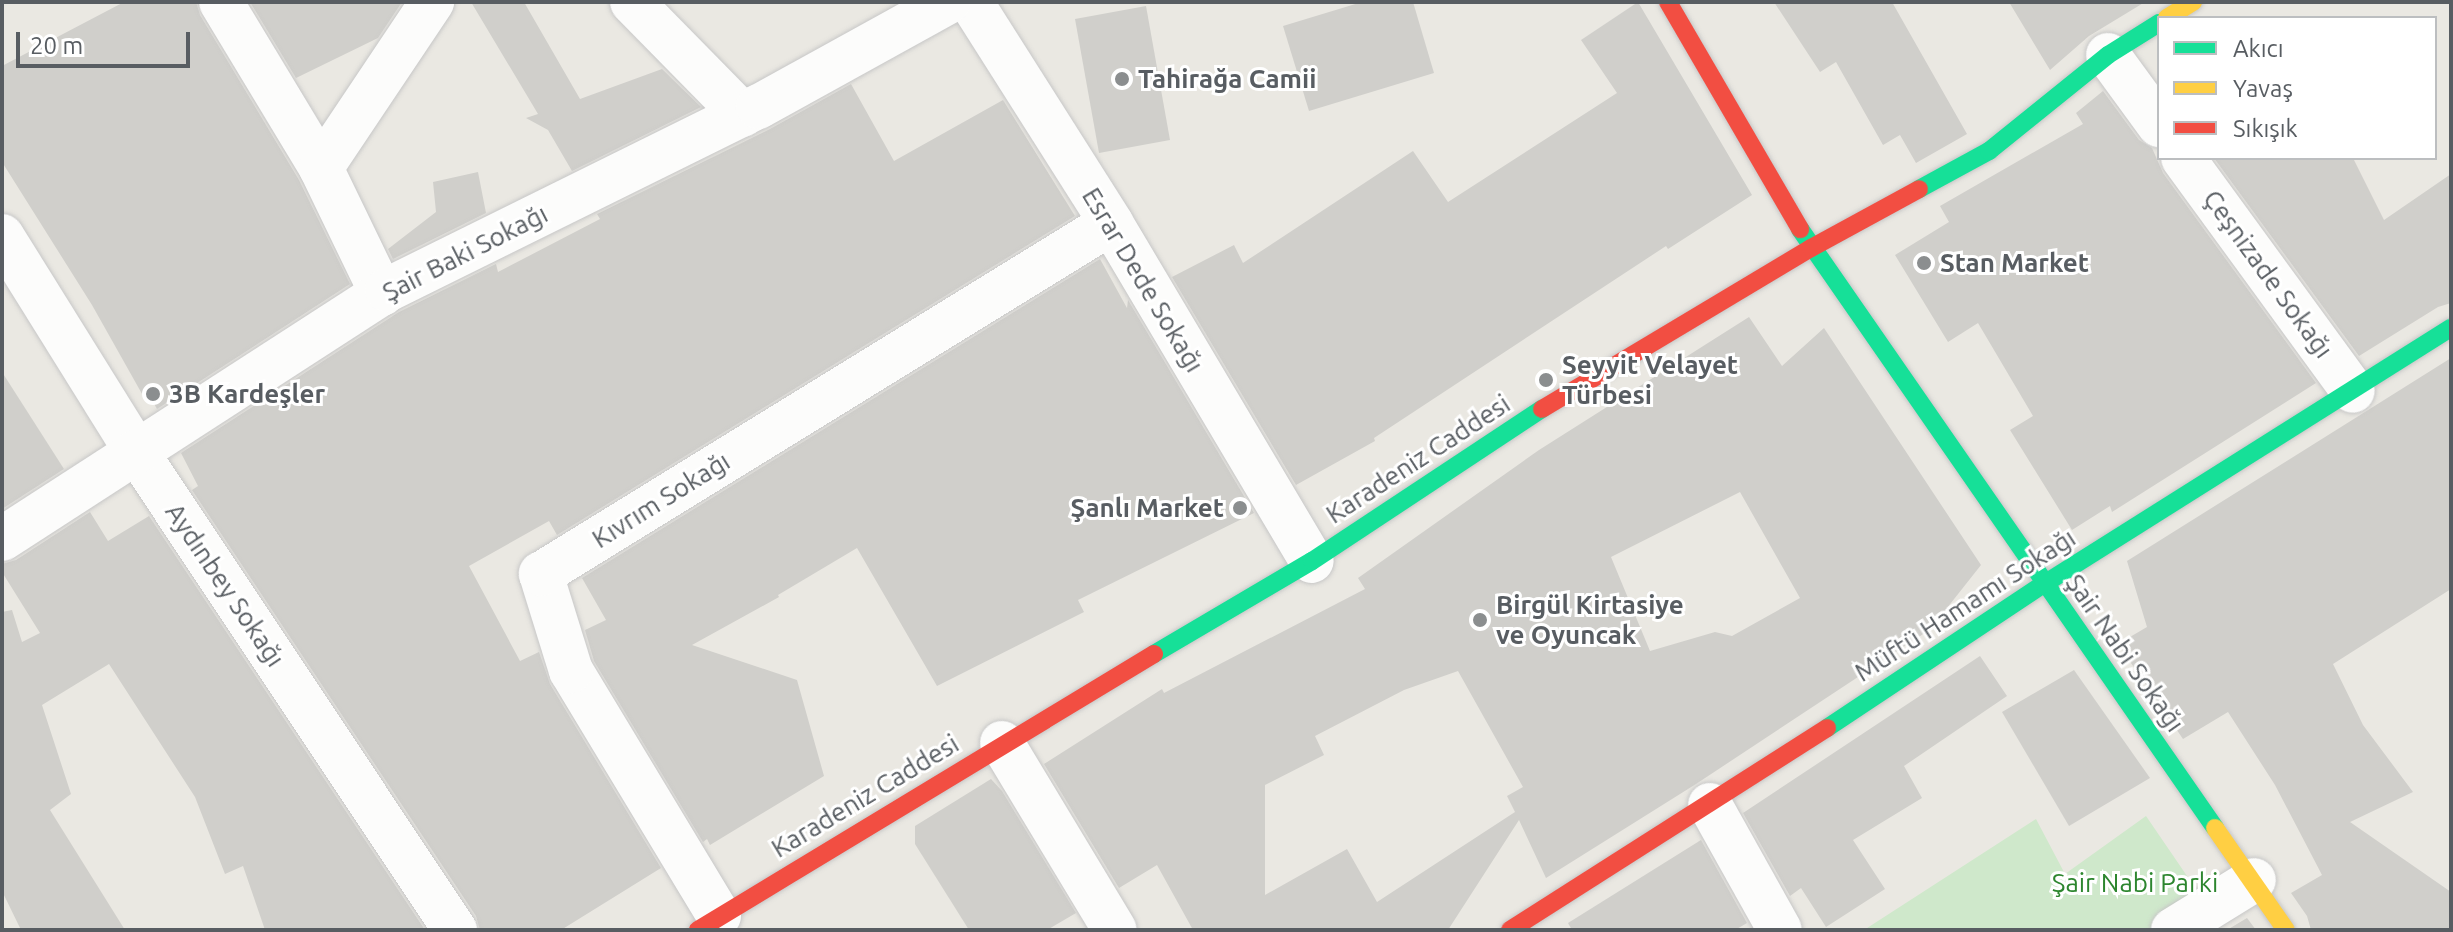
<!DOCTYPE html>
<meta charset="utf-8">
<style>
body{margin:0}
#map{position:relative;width:2453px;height:932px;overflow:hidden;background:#eae8e2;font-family:Ubuntu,sans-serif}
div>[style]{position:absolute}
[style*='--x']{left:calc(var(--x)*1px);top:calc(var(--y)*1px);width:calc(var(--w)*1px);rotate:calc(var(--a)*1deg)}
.green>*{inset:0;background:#cfe8cb}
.building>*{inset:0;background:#d0cfcb}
.roads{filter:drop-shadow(0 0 2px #c7c7c7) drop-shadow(0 0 2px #c7c7c7)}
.street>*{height:44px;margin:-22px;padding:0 22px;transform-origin:22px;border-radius:22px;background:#fcfcfb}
.fast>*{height:18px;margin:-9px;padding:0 9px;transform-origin:9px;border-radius:9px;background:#16e098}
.slow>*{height:18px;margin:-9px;padding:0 9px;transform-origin:9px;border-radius:9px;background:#ffcf43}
.jam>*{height:18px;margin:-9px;padding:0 9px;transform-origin:9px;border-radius:9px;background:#f24e42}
.dots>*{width:22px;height:22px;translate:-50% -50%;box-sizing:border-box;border:4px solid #fff;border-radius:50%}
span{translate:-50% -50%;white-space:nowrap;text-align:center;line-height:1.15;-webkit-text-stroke:6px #fff;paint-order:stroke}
.poi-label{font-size:26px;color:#585d62;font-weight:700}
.left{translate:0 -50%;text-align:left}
.right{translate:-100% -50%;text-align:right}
.street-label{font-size:26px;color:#585d62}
.park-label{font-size:26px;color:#2d862f}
.frame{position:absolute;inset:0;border:4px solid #585d62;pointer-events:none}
.legend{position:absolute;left:2157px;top:16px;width:280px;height:144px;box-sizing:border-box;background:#fff;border:2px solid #bcbec0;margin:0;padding:10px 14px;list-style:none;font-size:24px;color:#585d62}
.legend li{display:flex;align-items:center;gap:16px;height:40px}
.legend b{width:40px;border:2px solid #bcbec0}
.scale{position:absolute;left:16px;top:32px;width:174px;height:36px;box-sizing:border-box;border:4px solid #585d62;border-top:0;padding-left:10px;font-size:24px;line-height:28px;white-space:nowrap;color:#585d62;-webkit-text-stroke:6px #fff;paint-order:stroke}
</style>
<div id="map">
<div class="green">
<div style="clip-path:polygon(2146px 816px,2213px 914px,2187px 930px,1864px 930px,2036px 819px,2065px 874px)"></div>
</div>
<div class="building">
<div style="clip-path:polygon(124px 2px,196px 2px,200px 15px,299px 180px,350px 284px,157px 409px,151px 398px,146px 401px,92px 305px,2px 162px,2px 66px)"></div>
<div style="clip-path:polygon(250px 2px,402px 2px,378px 38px,296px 78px)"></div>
<div style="clip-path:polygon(471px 2px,524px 2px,580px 99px,662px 69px,701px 107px,572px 171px,548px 130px,526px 118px,538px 114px)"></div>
<div style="clip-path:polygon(1362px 2px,1413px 2px,1434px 73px,1309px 111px,1283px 26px)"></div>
<div style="clip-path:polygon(1638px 2px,1752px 195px,1668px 249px,1666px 246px,1374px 438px,1375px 441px,1296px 485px,1172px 277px,1234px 245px,1243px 263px,1413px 151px,1448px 202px,1617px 93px,1581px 40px)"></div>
<div style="clip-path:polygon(1774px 2px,1892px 2px,1967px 134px,1916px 163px,1900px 135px,1883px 145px,1836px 62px,1820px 72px)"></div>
<div style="clip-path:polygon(2009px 2px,2145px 2px,2089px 36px,2050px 70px)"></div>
<div style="clip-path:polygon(1146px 6px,1170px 140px,1099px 153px,1075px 19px)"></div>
<div style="clip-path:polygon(851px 84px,894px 161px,1003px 100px,1075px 216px,557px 535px,549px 521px,469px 566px,520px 661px,539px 652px,550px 684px,661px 868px,561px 930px,480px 930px,476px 916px,192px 490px,198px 486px,181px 453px,399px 312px,496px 264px,498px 272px,600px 219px,597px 214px,770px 129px)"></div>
<div style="clip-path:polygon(2103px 91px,2139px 140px,2152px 148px,2163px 173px,2316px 383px,2112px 512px,2110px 506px,2072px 530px,2010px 430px,2033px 416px,1978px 323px,1948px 342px,1895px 255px,1949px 222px,1940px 206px,2083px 124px,2076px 113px)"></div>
<div style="clip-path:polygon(2214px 158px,2353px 158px,2384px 220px,2451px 174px,2451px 303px,2438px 307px,2359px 356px)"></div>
<div style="clip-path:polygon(478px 172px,486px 213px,393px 259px,388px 249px,436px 212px,433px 182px)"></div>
<div style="clip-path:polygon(1100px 259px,1127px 308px,1128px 300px,1254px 513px,1078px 600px,1084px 612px,937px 686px,857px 548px,778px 595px,779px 597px,692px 645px,797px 680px,824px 776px,710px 845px,707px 839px,703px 842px,594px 661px,585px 630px,606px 620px,582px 578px)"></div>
<div style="clip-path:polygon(evenodd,1749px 317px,1782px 366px,1824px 328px,1981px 565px,1947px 608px,1952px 615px,1696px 784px,1546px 878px,1519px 820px,1448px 930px,1193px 930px,1157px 865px,1119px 888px,1044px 764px,1162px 689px,1164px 693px,1365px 589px,1358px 578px,1539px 450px,1749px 317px,1740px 492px,1800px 598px,1732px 636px,1715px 632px,1650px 651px,1611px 557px,1740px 492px,1749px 317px,1458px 671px,1523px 787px,1507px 796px,1515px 812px,1377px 902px,1347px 849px,1265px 895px,1265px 785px,1324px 755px,1315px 736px,1404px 690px,1458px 671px)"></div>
<div style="clip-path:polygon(2451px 358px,2451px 589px,2333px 664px,2363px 725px,2413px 792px,2350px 822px,2451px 892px,2451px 930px,2311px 930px,2307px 916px,2291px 893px,2322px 875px,2275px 785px,2228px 712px,2183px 739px,2118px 644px,2147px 627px,2127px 561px)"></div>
<div style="clip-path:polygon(2px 372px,64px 469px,2px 509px)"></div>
<div style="clip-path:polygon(90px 512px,108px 541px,149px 516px,425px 930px,265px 930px,243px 866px,225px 874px,195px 797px,109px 664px,42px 705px,71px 794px,50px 810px,125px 930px,21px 930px,2px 891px,2px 612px,12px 610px,22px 642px,40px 633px,2px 572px,2px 564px,16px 560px)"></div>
<div style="clip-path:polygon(1980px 656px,2007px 696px,1904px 766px,1922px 798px,1853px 840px,1885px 889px,1826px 927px,1801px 888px,1790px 896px,1743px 813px)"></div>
<div style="clip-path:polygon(2074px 670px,2150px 778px,2069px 826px,2002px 712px)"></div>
<div style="clip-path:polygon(991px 779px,1002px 791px,1076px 913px,1047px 930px,969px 930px,915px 844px,915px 826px)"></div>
<div style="clip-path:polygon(1701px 840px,1747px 923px,1735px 930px,1572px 930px,1568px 923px)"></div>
<div style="clip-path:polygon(2247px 918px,2256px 930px,2227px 930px)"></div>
</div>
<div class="roads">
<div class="street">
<div style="--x:221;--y:2;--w:194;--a:58.9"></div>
<div style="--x:321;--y:168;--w:140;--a:64.2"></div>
<div style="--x:632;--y:2;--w:158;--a:45.5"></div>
<div style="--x:971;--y:2;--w:262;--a:57.6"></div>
<div style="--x:1111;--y:223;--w:393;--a:59.3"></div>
<div style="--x:2108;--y:55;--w:87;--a:53.9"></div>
<div style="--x:2183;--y:158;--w:288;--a:53.9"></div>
<div style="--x:321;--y:168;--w:200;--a:-56.2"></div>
<div style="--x:2;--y:236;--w:253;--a:58.1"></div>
<div style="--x:136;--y:451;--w:576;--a:56.34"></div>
<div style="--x:2;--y:539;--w:459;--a:-32.9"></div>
<div style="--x:387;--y:290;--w:414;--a:-26.3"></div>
<div style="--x:758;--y:107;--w:217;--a:-28.9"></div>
<div style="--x:1002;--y:743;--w:218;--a:58.9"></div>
<div style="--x:1710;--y:805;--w:143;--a:60.8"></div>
<div style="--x:719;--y:916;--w:286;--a:-121.1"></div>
<div style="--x:571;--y:671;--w:102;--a:-107.2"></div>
<div style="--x:541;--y:574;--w:669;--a:-31.62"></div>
<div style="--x:2173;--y:930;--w:95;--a:-31.7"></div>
</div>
<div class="fast">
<div style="--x:1919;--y:189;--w:80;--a:-28.5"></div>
<div style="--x:1989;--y:151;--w:153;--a:-38.9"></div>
<div style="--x:2108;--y:55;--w:60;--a:-32.1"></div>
<div style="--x:1800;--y:229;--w:729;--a:55.28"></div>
<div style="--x:1154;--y:654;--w:183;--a:-30.5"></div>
<div style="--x:1312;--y:561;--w:276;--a:-33.5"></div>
<div style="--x:1827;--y:728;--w:260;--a:-33.6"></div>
<div style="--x:2044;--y:584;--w:481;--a:-32.2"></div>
</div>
<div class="slow">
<div style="--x:2167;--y:18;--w:31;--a:-32"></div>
<div style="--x:2215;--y:828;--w:124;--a:55.2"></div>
</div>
<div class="jam">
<div style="--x:1668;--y:2;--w:263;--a:59.8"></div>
<div style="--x:1542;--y:409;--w:313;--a:-30.9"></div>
<div style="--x:1811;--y:248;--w:123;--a:-28.6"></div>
<div style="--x:698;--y:930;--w:533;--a:-31.18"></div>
<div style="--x:1510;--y:930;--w:376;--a:-32.5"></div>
</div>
</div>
<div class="dots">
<div style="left:1122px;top:79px;background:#8b8e8f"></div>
<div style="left:1924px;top:263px;background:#8b8e8f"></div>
<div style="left:1546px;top:380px;background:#8b8e8f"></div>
<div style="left:153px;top:394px;background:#8b8e8f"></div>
<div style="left:1240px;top:508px;background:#8b8e8f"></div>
<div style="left:1480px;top:620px;background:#8b8e8f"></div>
</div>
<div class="poi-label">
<span class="left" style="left:1138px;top:79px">Tahirağa Camii</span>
<span class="left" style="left:1940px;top:263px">Stan Market</span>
<span class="left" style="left:1562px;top:380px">Seyyit Velayet<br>Türbesi</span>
<span class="left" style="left:169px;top:394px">3B Kardeşler</span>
<span class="right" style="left:1224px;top:508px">Şanlı Market</span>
<span class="left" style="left:1496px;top:620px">Birgül Kirtasiye<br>ve Oyuncak</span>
</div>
<div class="street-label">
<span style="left:465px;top:253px;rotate:-27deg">Şair Baki Sokağı</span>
<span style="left:2268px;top:274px;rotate:54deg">Çeşnizade Sokağı</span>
<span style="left:1143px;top:280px;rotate:59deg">Esrar Dede Sokağı</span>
<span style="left:1418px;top:459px;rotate:-33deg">Karadeniz Caddesi</span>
<span style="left:661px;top:500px;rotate:-32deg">Kıvrım Sokağı</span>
<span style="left:225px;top:585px;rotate:56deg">Aydınbey Sokağı</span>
<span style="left:1965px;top:605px;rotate:-33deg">Müftü Hamamı Sokağı</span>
<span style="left:2125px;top:653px;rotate:55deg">Şair Nabi Sokağı</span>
<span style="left:865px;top:796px;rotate:-31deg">Karadeniz Caddesi</span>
</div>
<div class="park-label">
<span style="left:2135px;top:883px">Şair Nabi Parki</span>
</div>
<div class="frame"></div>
<ul class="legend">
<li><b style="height:10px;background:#16e098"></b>Akıcı</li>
<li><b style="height:10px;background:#ffcf43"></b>Yavaş</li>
<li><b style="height:10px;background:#f24e42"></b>Sıkışık</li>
</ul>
<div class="scale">20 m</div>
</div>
